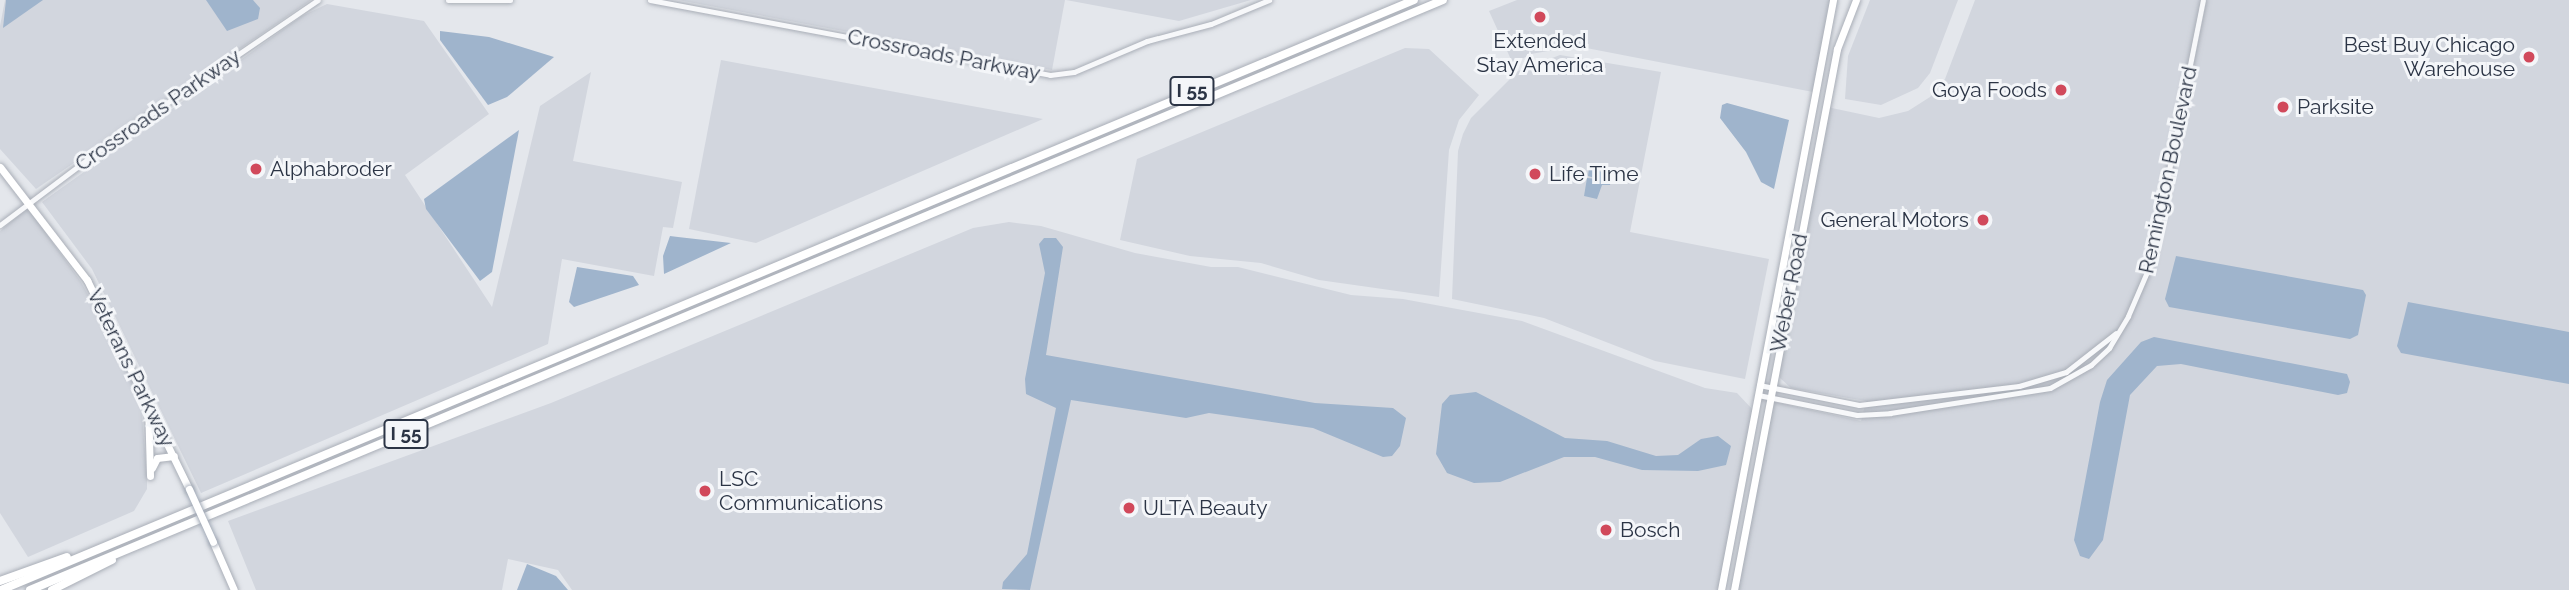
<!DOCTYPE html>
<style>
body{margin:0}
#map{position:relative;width:2569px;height:590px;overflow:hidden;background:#e4e7ec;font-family:Raleway,sans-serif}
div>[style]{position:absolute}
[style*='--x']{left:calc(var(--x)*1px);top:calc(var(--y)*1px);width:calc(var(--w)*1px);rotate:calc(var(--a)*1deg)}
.built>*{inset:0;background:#d2d6de}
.water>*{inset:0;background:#9fb4cc}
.roads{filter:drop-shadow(0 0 2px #a9aeb7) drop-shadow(0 0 2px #a9aeb7)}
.minor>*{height:5px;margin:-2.5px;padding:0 2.5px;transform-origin:2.5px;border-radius:2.5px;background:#f7f8fa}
.major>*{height:7px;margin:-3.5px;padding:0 3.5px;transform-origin:3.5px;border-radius:3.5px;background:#fff}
.highway>*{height:8px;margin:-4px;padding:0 4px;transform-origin:4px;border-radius:4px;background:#fff}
.bridges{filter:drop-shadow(0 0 2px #a3abb8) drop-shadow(0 0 2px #a3abb8)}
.major-bridge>*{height:7px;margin:-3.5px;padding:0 3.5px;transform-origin:3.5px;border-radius:3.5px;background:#fff}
.dots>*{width:19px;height:19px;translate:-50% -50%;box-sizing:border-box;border:4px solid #f4f6f9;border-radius:50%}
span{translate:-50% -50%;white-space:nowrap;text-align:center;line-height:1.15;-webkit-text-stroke:6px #f4f6f9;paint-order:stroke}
.shield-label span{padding:2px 5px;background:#f4f6f9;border:2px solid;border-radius:5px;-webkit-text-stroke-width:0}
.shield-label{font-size:19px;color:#2b3445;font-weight:700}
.poi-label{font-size:21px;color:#2b3445}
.right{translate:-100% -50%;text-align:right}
.left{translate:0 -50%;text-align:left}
.street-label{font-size:21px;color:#2b3445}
</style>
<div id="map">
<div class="built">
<div style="clip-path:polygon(5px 0,311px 0,36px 189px,0 149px,0 26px)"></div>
<div style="clip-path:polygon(678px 0,1065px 0,1052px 70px)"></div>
<div style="clip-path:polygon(1066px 0,1251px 0,1179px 21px)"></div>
<div style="clip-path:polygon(1517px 0,1831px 0,1813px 92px,1576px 46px,1531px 54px,1513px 64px,1489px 11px)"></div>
<div style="clip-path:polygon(1870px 0,1958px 0,1930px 73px,1918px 88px,1881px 105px,1845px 99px,1848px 56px)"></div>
<div style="clip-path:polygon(1975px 0,2569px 0,2569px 590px,1738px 590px,1774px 402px,1861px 421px,1866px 401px,1791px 388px,1780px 378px,1779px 359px,1827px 107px,1879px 118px,1908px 111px,1930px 97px,1945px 79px)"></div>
<div style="clip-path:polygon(327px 4px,424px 21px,489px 114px,405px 175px,492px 307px,540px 106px,591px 72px,573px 161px,682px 182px,673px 228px,663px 227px,654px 276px,562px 259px,548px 344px,201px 493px,92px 269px,42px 202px,302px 16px)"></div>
<div style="clip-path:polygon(1405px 48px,1429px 49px,1479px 95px,1459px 120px,1449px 150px,1439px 297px,1319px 280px,1261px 263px,1190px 256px,1120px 240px,1137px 159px)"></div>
<div style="clip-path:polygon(1560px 55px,1661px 72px,1630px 232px,1769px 259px,1745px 379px,1655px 361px,1544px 318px,1452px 299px,1458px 151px,1463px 134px,1471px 118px,1518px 71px)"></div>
<div style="clip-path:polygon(721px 60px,1043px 119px,756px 243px,689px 229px)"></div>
<div style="clip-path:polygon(28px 208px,81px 282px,129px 369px,141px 402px,147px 477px,147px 489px,134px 511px,28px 557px,0 513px,0 231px)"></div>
<div style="clip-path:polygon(1009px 222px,1041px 226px,1135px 253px,1211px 267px,1238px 267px,1351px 295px,1403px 299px,1522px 321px,1705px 388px,1737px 393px,1753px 410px,1719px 590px,572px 590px,558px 570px,508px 559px,502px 590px,256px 590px,228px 521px,551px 403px,973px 228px)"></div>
</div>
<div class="water">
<div style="clip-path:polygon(6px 0,43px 0,3px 28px)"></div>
<div style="clip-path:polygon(206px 0,253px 0,260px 8px,258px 19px,227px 31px)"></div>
<div style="clip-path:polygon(440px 31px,489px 37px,554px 57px,507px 97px,488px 105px,440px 40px)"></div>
<div style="clip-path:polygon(1727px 103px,1789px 120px,1774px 189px,1761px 182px,1746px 152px,1720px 118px,1722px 105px)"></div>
<div style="clip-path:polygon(519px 130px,492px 272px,480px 281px,426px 209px,424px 199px)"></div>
<div style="clip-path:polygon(1589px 168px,1612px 175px,1610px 185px,1602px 185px,1597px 199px,1584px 196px,1587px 178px,1598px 179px,1588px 176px)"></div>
<div style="clip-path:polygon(670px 236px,678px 237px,731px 243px,664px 274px,663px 256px)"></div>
<div style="clip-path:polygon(1044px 238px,1056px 238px,1063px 247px,1046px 355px,1315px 403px,1393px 408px,1406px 418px,1400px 446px,1392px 456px,1383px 457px,1313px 428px,1209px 413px,1186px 418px,1071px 400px,1030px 590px,1002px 589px,1003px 582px,1027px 554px,1056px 408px,1026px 394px,1025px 379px,1045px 273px,1039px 244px)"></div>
<div style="clip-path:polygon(2176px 256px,2363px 290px,2366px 295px,2358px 335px,2350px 339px,2169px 307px,2165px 299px)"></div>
<div style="clip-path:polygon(577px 267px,633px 276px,639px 285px,574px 307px,569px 302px)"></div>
<div style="clip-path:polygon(2408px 302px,2569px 332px,2569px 384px,2401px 353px,2397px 346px)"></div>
<div style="clip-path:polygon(2154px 337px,2347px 374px,2350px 382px,2347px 393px,2338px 395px,2181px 364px,2157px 366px,2130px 395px,2103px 540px,2089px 559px,2080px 556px,2074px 540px,2100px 402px,2107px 380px,2141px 342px)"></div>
<div style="clip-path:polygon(1476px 392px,1565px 438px,1607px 441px,1656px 456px,1678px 455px,1701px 439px,1718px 436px,1731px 446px,1726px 465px,1698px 471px,1642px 470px,1595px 457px,1564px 457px,1500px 482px,1474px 483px,1447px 473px,1436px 454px,1442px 404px,1450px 395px)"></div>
<div style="clip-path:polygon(527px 564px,556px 576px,568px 590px,517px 590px)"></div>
</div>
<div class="roads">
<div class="minor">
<div style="--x:448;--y:0;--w:62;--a:0"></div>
<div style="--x:650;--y:0;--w:407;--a:10.6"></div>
<div style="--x:1050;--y:75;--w:24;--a:-7"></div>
<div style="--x:1074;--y:72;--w:79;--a:-23"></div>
<div style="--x:1147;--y:41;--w:66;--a:-14.9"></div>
<div style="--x:1211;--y:24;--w:63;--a:-22.5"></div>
<div style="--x:0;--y:225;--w:146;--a:-36.9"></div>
<div style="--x:117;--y:137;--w:243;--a:-34.3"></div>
<div style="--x:1759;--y:385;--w:102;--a:11.3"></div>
<div style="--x:1859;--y:405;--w:161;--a:-6.8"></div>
<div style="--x:2019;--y:386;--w:49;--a:-16.6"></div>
<div style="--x:2066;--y:372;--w:63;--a:-38"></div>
<div style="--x:1758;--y:395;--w:101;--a:11.4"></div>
<div style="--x:1857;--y:415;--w:33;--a:-3"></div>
<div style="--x:1890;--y:413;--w:162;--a:-8.9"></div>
<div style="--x:2050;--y:388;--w:47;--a:-29.3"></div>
<div style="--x:2091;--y:365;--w:25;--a:-43"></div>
<div style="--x:2109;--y:348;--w:37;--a:-59"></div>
<div style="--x:2128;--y:316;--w:56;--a:-66.7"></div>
<div style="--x:2150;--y:265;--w:270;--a:-78.7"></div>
</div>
<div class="major">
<div style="--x:0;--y:167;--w:143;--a:52.4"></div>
<div style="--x:87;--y:280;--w:233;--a:64"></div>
<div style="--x:148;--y:403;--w:73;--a:88.4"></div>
<div style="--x:152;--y:468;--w:11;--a:-63"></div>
<div style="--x:157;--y:458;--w:17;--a:-7"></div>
<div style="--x:213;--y:542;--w:52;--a:66.4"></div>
<div style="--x:1721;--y:590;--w:601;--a:-79.25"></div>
<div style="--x:1734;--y:590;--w:551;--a:-79.22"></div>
<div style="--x:1837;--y:49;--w:53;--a:-68.8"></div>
</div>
<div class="highway">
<div style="--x:0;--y:581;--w:71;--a:-19.7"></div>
<div style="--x:1;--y:590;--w:1531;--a:-22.66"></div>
<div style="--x:30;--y:590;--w:1531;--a:-22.66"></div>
<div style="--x:52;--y:590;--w:67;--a:-26.6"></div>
</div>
</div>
<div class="bridges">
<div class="major-bridge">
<div style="--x:189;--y:489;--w:58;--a:65.6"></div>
</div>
</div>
<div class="dots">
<div style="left:1540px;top:17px;background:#d1495b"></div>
<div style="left:2529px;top:57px;background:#d1495b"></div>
<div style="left:2061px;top:90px;background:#d1495b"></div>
<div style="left:2283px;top:107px;background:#d1495b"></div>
<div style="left:256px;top:169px;background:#d1495b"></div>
<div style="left:1535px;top:174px;background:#d1495b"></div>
<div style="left:1983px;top:220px;background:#d1495b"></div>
<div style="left:705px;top:491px;background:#d1495b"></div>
<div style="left:1129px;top:508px;background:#d1495b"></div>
<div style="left:1606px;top:530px;background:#d1495b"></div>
</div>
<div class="shield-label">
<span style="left:1192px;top:91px">I 55</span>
<span style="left:406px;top:434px">I 55</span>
</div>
<div class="poi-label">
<span style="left:1540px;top:53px">Extended<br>Stay America</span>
<span class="right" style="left:2515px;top:57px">Best Buy Chicago<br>Warehouse</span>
<span class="right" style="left:2047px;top:90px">Goya Foods</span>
<span class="left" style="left:2297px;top:107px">Parksite</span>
<span class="left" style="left:270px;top:169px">Alphabroder</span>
<span class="left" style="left:1549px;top:174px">Life Time</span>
<span class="right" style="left:1969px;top:220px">General Motors</span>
<span class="left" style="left:719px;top:491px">LSC<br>Communications</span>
<span class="left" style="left:1143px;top:508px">ULTA Beauty</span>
<span class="left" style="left:1620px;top:530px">Bosch</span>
</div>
<div class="street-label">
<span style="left:944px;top:55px;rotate:11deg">Crossroads Parkway</span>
<span style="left:158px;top:110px;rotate:-35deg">Crossroads Parkway</span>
<span style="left:2168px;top:170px;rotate:-78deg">Remington Boulevard</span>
<span style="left:1789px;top:293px;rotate:-79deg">Weber Road</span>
<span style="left:131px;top:368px;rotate:64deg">Veterans Parkway</span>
</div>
</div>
